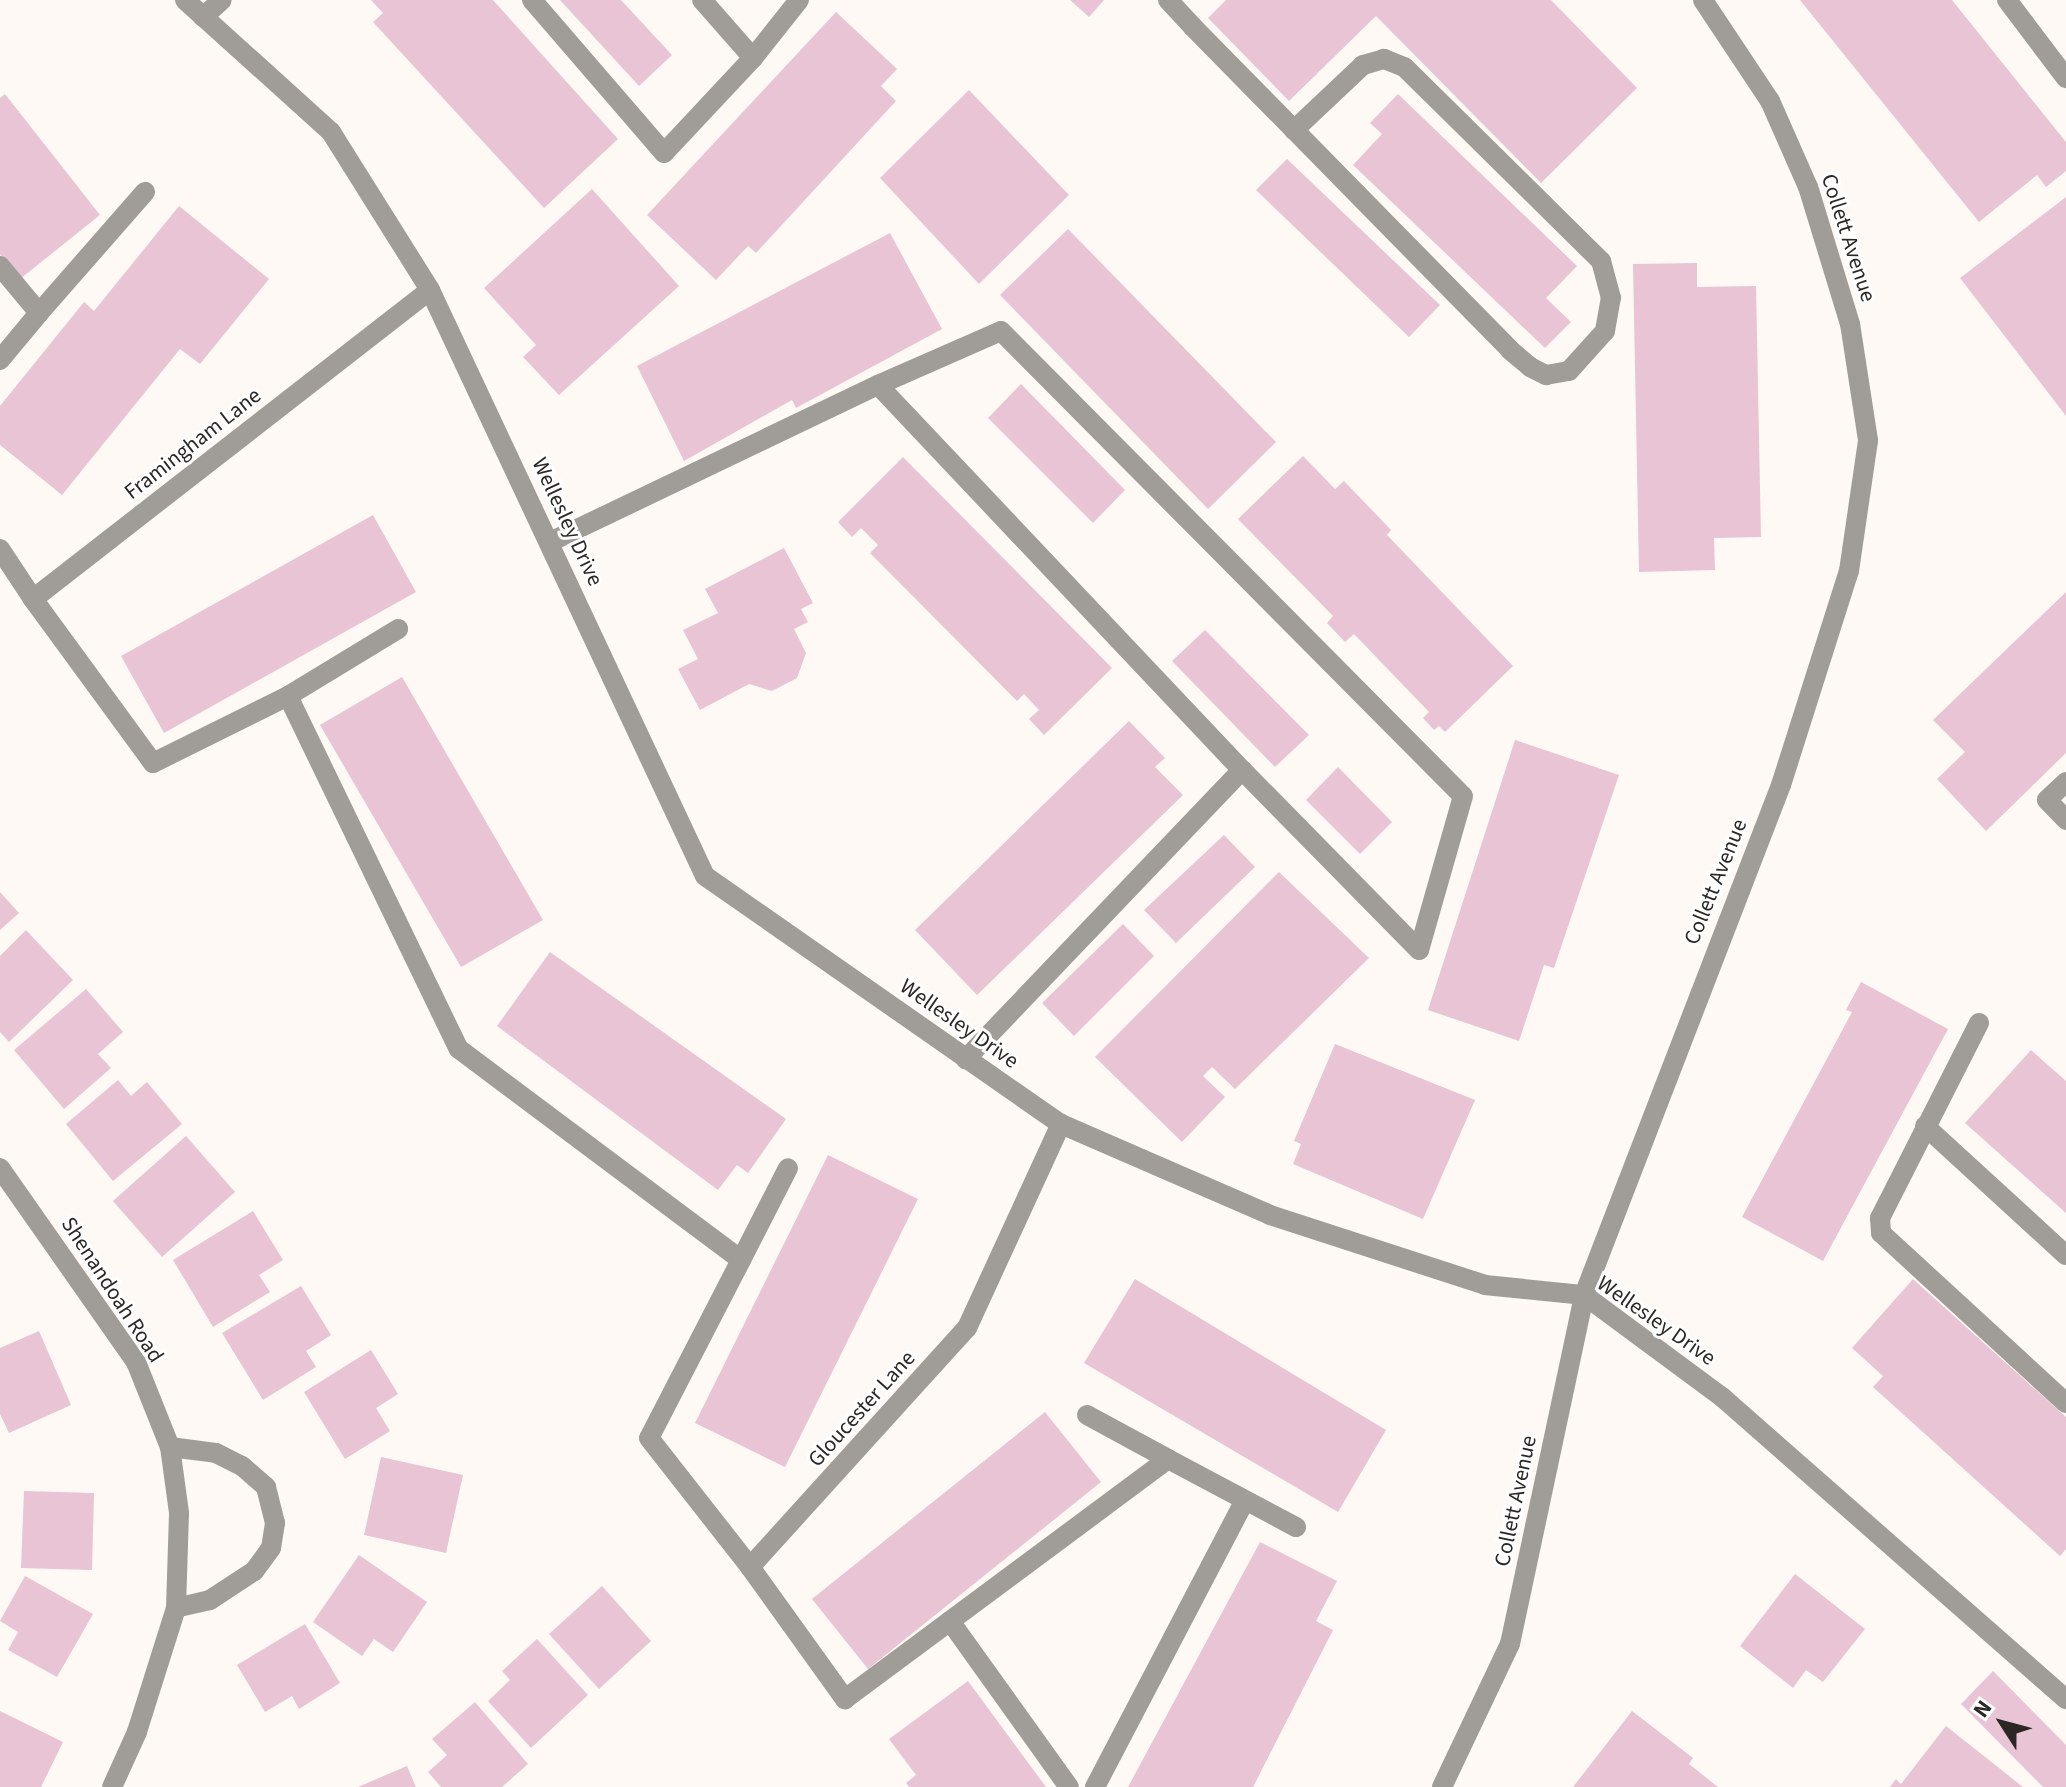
<!DOCTYPE html>
<style>
body{margin:0}
#map{position:relative;width:2066px;height:1787px;overflow:hidden;background:#fef9f5;font-family:"Source Sans 3",sans-serif}
div>[style]{position:absolute}
[style*='--x']{left:calc(var(--x)*1px);top:calc(var(--y)*1px);width:calc(var(--w)*1px);rotate:calc(var(--a)*1deg)}
.building>*{inset:0;background:#e8c4d5}
.minor>*{height:20px;margin:-10px;padding:0 10px;transform-origin:10px;border-radius:10px;background:#a09d99}
span{translate:-50% -50%;white-space:nowrap;text-align:center;line-height:1.15;-webkit-text-stroke:6px #fff;paint-order:stroke}
.street-label{font-size:22px;color:#2a2724}
.north{position:absolute;left:1962px;top:1683px;width:80px;height:80px;-webkit-text-stroke:6px #fff;paint-order:stroke;rotate:306deg;font-size:22px;font-weight:700;line-height:32px;text-align:center;color:#2a2724}
.north::after{content:'';display:block;margin:auto;width:28px;height:36px;background:#2a2724;clip-path:polygon(50% 0,100% 100%,50% 72%,0 100%)}
</style>
<div id="map">
<div class="building">
<div style="clip-path:polygon(371px 0,493px 0,618px 139px,544px 208px,373px 22px,383px 13px)"></div>
<div style="clip-path:polygon(560px 0,621px 0,672px 55px,639px 86px)"></div>
<div style="clip-path:polygon(1070px 0,1104px 0,1089px 17px)"></div>
<div style="clip-path:polygon(1226px 0,1551px 0,1637px 88px,1541px 183px,1376px 16px,1289px 101px,1208px 18px)"></div>
<div style="clip-path:polygon(1800px 0,1952px 0,2066px 142px,2066px 171px,2046px 187px,2037px 175px,1979px 222px)"></div>
<div style="clip-path:polygon(836px 12px,897px 69px,881px 86px,896px 101px,756px 253px,748px 246px,716px 280px,647px 215px)"></div>
<div style="clip-path:polygon(969px 90px,1069px 195px,979px 284px,880px 178px)"></div>
<div style="clip-path:polygon(5px 94px,100px 215px,20px 279px,0 254px,0 98px)"></div>
<div style="clip-path:polygon(1398px 94px,1577px 266px,1546px 298px,1571px 322px,1545px 348px,1353px 165px,1382px 134px,1370px 123px)"></div>
<div style="clip-path:polygon(1287px 159px,1440px 305px,1409px 337px,1256px 190px)"></div>
<div style="clip-path:polygon(592px 189px,679px 286px,559px 395px,523px 357px,536px 345px,484px 288px)"></div>
<div style="clip-path:polygon(2066px 197px,2066px 416px,1960px 278px)"></div>
<div style="clip-path:polygon(179px 206px,269px 279px,200px 364px,180px 349px,62px 495px,0 445px,0 406px,84px 302px,94px 311px)"></div>
<div style="clip-path:polygon(1068px 229px,1276px 442px,1208px 509px,1000px 295px)"></div>
<div style="clip-path:polygon(890px 233px,942px 329px,796px 408px,792px 400px,684px 461px,637px 366px)"></div>
<div style="clip-path:polygon(1697px 263px,1697px 287px,1756px 286px,1761px 537px,1714px 538px,1715px 570px,1639px 572px,1633px 264px)"></div>
<div style="clip-path:polygon(1021px 384px,1125px 490px,1093px 523px,988px 418px)"></div>
<div style="clip-path:polygon(1303px 456px,1335px 489px,1344px 481px,1391px 530px,1387px 535px,1513px 666px,1445px 732px,1439px 726px,1434px 730px,1423px 718px,1429px 712px,1354px 634px,1345px 642px,1327px 623px,1333px 616px,1238px 519px)"></div>
<div style="clip-path:polygon(903px 457px,1112px 668px,1044px 735px,1029px 719px,1039px 710px,1024px 694px,1017px 701px,870px 553px,878px 545px,861px 528px,852px 537px,838px 522px)"></div>
<div style="clip-path:polygon(373px 515px,416px 592px,164px 733px,121px 656px)"></div>
<div style="clip-path:polygon(784px 548px,813px 603px,801px 609px,808px 622px,794px 629px,806px 653px,797px 678px,772px 691px,749px 684px,700px 710px,678px 669px,698px 659px,683px 630px,718px 613px,705px 589px)"></div>
<div style="clip-path:polygon(2066px 592px,2066px 753px,1986px 831px,1937px 779px,1965px 752px,1933px 720px)"></div>
<div style="clip-path:polygon(1205px 630px,1309px 735px,1275px 767px,1172px 661px)"></div>
<div style="clip-path:polygon(402px 677px,543px 920px,461px 967px,320px 725px)"></div>
<div style="clip-path:polygon(1129px 721px,1165px 758px,1155px 767px,1183px 795px,977px 995px,915px 930px)"></div>
<div style="clip-path:polygon(1515px 740px,1619px 775px,1554px 968px,1544px 965px,1519px 1041px,1428px 1010px)"></div>
<div style="clip-path:polygon(1338px 767px,1392px 822px,1360px 854px,1306px 800px)"></div>
<div style="clip-path:polygon(1224px 835px,1255px 867px,1176px 943px,1144px 910px)"></div>
<div style="clip-path:polygon(1279px 872px,1369px 958px,1235px 1089px,1212px 1067px,1203px 1076px,1225px 1097px,1182px 1142px,1095px 1057px)"></div>
<div style="clip-path:polygon(0 892px,19px 913px,0 930px)"></div>
<div style="clip-path:polygon(1123px 924px,1154px 956px,1074px 1036px,1042px 1003px)"></div>
<div style="clip-path:polygon(26px 930px,73px 980px,9px 1042px,0 1032px,0 956px)"></div>
<div style="clip-path:polygon(550px 952px,786px 1119px,748px 1173px,737px 1165px,718px 1190px,497px 1026px)"></div>
<div style="clip-path:polygon(1861px 982px,1948px 1029px,1823px 1261px,1742px 1217px,1852px 1012px,1846px 1010px)"></div>
<div style="clip-path:polygon(86px 989px,123px 1032px,98px 1054px,111px 1068px,64px 1109px,14px 1050px)"></div>
<div style="clip-path:polygon(1335px 1044px,1475px 1100px,1423px 1219px,1293px 1164px,1301px 1144px,1294px 1141px)"></div>
<div style="clip-path:polygon(2031px 1050px,2066px 1081px,2066px 1213px,1965px 1123px)"></div>
<div style="clip-path:polygon(118px 1080px,131px 1096px,147px 1082px,182px 1124px,113px 1181px,66px 1124px)"></div>
<div style="clip-path:polygon(186px 1136px,235px 1192px,162px 1257px,113px 1201px)"></div>
<div style="clip-path:polygon(828px 1155px,918px 1199px,785px 1467px,695px 1423px)"></div>
<div style="clip-path:polygon(253px 1211px,283px 1260px,259px 1275px,270px 1292px,213px 1327px,173px 1260px)"></div>
<div style="clip-path:polygon(1135px 1279px,1386px 1430px,1338px 1512px,1084px 1363px)"></div>
<div style="clip-path:polygon(1913px 1279px,2066px 1417px,2066px 1549px,2060px 1556px,1873px 1387px,1883px 1376px,1852px 1348px)"></div>
<div style="clip-path:polygon(301px 1286px,331px 1335px,306px 1351px,316px 1367px,263px 1400px,222px 1333px)"></div>
<div style="clip-path:polygon(39px 1331px,71px 1405px,9px 1433px,0 1414px,0 1348px)"></div>
<div style="clip-path:polygon(371px 1350px,398px 1394px,376px 1408px,390px 1431px,345px 1459px,304px 1392px)"></div>
<div style="clip-path:polygon(1045px 1412px,1101px 1482px,868px 1669px,812px 1599px)"></div>
<div style="clip-path:polygon(381px 1457px,463px 1475px,446px 1553px,364px 1535px)"></div>
<div style="clip-path:polygon(24px 1491px,94px 1493px,92px 1570px,21px 1568px)"></div>
<div style="clip-path:polygon(1260px 1542px,1337px 1581px,1316px 1621px,1333px 1630px,1253px 1787px,1128px 1787px)"></div>
<div style="clip-path:polygon(359px 1555px,427px 1602px,393px 1652px,374px 1639px,362px 1656px,313px 1622px)"></div>
<div style="clip-path:polygon(1795px 1574px,1865px 1629px,1823px 1682px,1806px 1670px,1793px 1688px,1740px 1646px)"></div>
<div style="clip-path:polygon(25px 1576px,93px 1614px,57px 1677px,8px 1650px,18px 1632px,0 1621px)"></div>
<div style="clip-path:polygon(602px 1586px,651px 1641px,599px 1689px,549px 1634px)"></div>
<div style="clip-path:polygon(305px 1624px,340px 1683px,299px 1709px,292px 1696px,265px 1712px,237px 1665px)"></div>
<div style="clip-path:polygon(537px 1639px,588px 1695px,531px 1748px,488px 1701px,510px 1680px,502px 1671px)"></div>
<div style="clip-path:polygon(1993px 1671px,2066px 1745px,2066px 1787px,2043px 1787px,1961px 1704px)"></div>
<div style="clip-path:polygon(968px 1681px,1046px 1787px,909px 1787px,906px 1783px,916px 1775px,889px 1739px)"></div>
<div style="clip-path:polygon(475px 1702px,528px 1764px,502px 1787px,441px 1787px,428px 1772px,447px 1755px,432px 1739px)"></div>
<div style="clip-path:polygon(0 1711px,63px 1742px,41px 1787px,0 1787px)"></div>
<div style="clip-path:polygon(1632px 1711px,1693px 1758px,1689px 1764px,1718px 1787px,1573px 1787px)"></div>
<div style="clip-path:polygon(1946px 1726px,2023px 1787px,1890px 1787px,1896px 1779px,1901px 1784px)"></div>
<div style="clip-path:polygon(407px 1766px,416px 1787px,358px 1787px)"></div>
</div>
<div class="minor">
<div style="--x:185;--y:0;--w:197;--a:42.1"></div>
<div style="--x:331;--y:132;--w:186;--a:57.9"></div>
<div style="--x:430;--y:290;--w:647;--a:64.86"></div>
<div style="--x:705;--y:876;--w:434;--a:34.9"></div>
<div style="--x:1061;--y:1124;--w:228;--a:23.5"></div>
<div style="--x:1270;--y:1215;--w:226;--a:18"></div>
<div style="--x:1485;--y:1285;--w:100;--a:5.8"></div>
<div style="--x:1584;--y:1295;--w:172;--a:36.5"></div>
<div style="--x:1722;--y:1397;--w:458;--a:41.3"></div>
<div style="--x:532;--y:0;--w:202;--a:49.2"></div>
<div style="--x:664;--y:153;--w:130;--a:-46.9"></div>
<div style="--x:753;--y:58;--w:77;--a:-131.3"></div>
<div style="--x:1168;--y:0;--w:37;--a:47"></div>
<div style="--x:1193;--y:27;--w:453;--a:45.5"></div>
<div style="--x:1510;--y:350;--w:26;--a:40"></div>
<div style="--x:1530;--y:367;--w:18;--a:27"></div>
<div style="--x:1546;--y:375;--w:23;--a:-10"></div>
<div style="--x:1569;--y:371;--w:54;--a:-48"></div>
<div style="--x:1605;--y:331;--w:34;--a:-80"></div>
<div style="--x:1611;--y:298;--w:38;--a:-105"></div>
<div style="--x:1601;--y:261;--w:276;--a:-135.4"></div>
<div style="--x:1404;--y:67;--w:22;--a:-158"></div>
<div style="--x:1384;--y:59;--w:22;--a:164"></div>
<div style="--x:1363;--y:65;--w:95;--a:136.7"></div>
<div style="--x:2007;--y:0;--w:98;--a:52.9"></div>
<div style="--x:203;--y:17;--w:25;--a:-42"></div>
<div style="--x:753;--y:58;--w:74;--a:-51.6"></div>
<div style="--x:0;--y:266;--w:61;--a:50.3"></div>
<div style="--x:39;--y:313;--w:61;--a:129.7"></div>
<div style="--x:39;--y:313;--w:161;--a:-48.8"></div>
<div style="--x:878;--y:385;--w:134;--a:-23.7"></div>
<div style="--x:1001;--y:331;--w:655;--a:45.19"></div>
<div style="--x:1463;--y:796;--w:160;--a:105.9"></div>
<div style="--x:1419;--y:950;--w:252;--a:-134.5"></div>
<div style="--x:550;--y:542;--w:364;--a:-25.6"></div>
<div style="--x:878;--y:385;--w:530;--a:46.61"></div>
<div style="--x:1242;--y:770;--w:400;--a:133.7"></div>
<div style="--x:0;--y:549;--w:60;--a:56.6"></div>
<div style="--x:33;--y:599;--w:503;--a:-37.89"></div>
<div style="--x:33;--y:599;--w:203;--a:53.8"></div>
<div style="--x:153;--y:763;--w:151;--a:-26.4"></div>
<div style="--x:288;--y:696;--w:392;--a:64.2"></div>
<div style="--x:459;--y:1049;--w:352;--a:36.8"></div>
<div style="--x:741;--y:1260;--w:200;--a:117.3"></div>
<div style="--x:649;--y:1438;--w:164;--a:51.9"></div>
<div style="--x:750;--y:1567;--w:323;--a:-47.8"></div>
<div style="--x:967;--y:1328;--w:225;--a:-65.3"></div>
<div style="--x:288;--y:696;--w:129;--a:-31.3"></div>
<div style="--x:2066;--y:782;--w:26;--a:137"></div>
<div style="--x:2047;--y:800;--w:28;--a:46"></div>
<div style="--x:1979;--y:1023;--w:219;--a:116.9"></div>
<div style="--x:1880;--y:1218;--w:15;--a:86"></div>
<div style="--x:1881;--y:1233;--w:251;--a:42.6"></div>
<div style="--x:1925;--y:1126;--w:191;--a:42.5"></div>
<div style="--x:0;--y:1168;--w:237;--a:55"></div>
<div style="--x:136;--y:1362;--w:92;--a:68.2"></div>
<div style="--x:170;--y:1447;--w:67;--a:82.2"></div>
<div style="--x:179;--y:1513;--w:95;--a:91.8"></div>
<div style="--x:176;--y:1608;--w:130;--a:107.5"></div>
<div style="--x:137;--y:1732;--w:60;--a:114.4"></div>
<div style="--x:741;--y:1260;--w:103;--a:-62.9"></div>
<div style="--x:1087;--y:1415;--w:92;--a:28.5"></div>
<div style="--x:170;--y:1447;--w:46;--a:7.4"></div>
<div style="--x:216;--y:1453;--w:29;--a:27"></div>
<div style="--x:242;--y:1466;--w:32;--a:41"></div>
<div style="--x:266;--y:1487;--w:37;--a:76"></div>
<div style="--x:275;--y:1523;--w:25;--a:99"></div>
<div style="--x:271;--y:1548;--w:29;--a:126"></div>
<div style="--x:254;--y:1571;--w:53;--a:146.6"></div>
<div style="--x:210;--y:1600;--w:35;--a:167"></div>
<div style="--x:750;--y:1567;--w:163;--a:54.3"></div>
<div style="--x:845;--y:1699;--w:402;--a:-36.6"></div>
<div style="--x:1168;--y:1459;--w:145;--a:28"></div>
<div style="--x:950;--y:1621;--w:204;--a:54.4"></div>
<div style="--x:1095;--y:1787;--w:322;--a:-62.4"></div>
<div style="--x:1442;--y:1787;--w:158;--a:-64.6"></div>
<div style="--x:1510;--y:1644;--w:357;--a:-78"></div>
<div style="--x:1584;--y:1295;--w:547;--a:-68.88"></div>
<div style="--x:1781;--y:785;--w:225;--a:-72.4"></div>
<div style="--x:1849;--y:571;--w:132;--a:-81.7"></div>
<div style="--x:1868;--y:440;--w:117;--a:-98.8"></div>
<div style="--x:1850;--y:324;--w:143;--a:-107"></div>
<div style="--x:1808;--y:187;--w:94;--a:-113.8"></div>
<div style="--x:1770;--y:101;--w:121;--a:-123.6"></div>
</div>
<div class="street-label">
<span style="left:1848px;top:238px;rotate:72deg">Collett Avenue</span>
<span style="left:193px;top:444px;rotate:-38deg">Framingham Lane</span>
<span style="left:567px;top:522px;rotate:65deg">Wellesley Drive</span>
<span style="left:1716px;top:882px;rotate:-68deg">Collett Avenue</span>
<span style="left:959px;top:1024px;rotate:35deg">Wellesley Drive</span>
<span style="left:112px;top:1290px;rotate:57deg">Shenandoah Road</span>
<span style="left:1656px;top:1321px;rotate:35deg">Wellesley Drive</span>
<span style="left:862px;top:1409px;rotate:-48deg">Gloucester Lane</span>
<span style="left:1516px;top:1501px;rotate:-78deg">Collett Avenue</span>
</div>
<div class="north">N</div>
</div>
